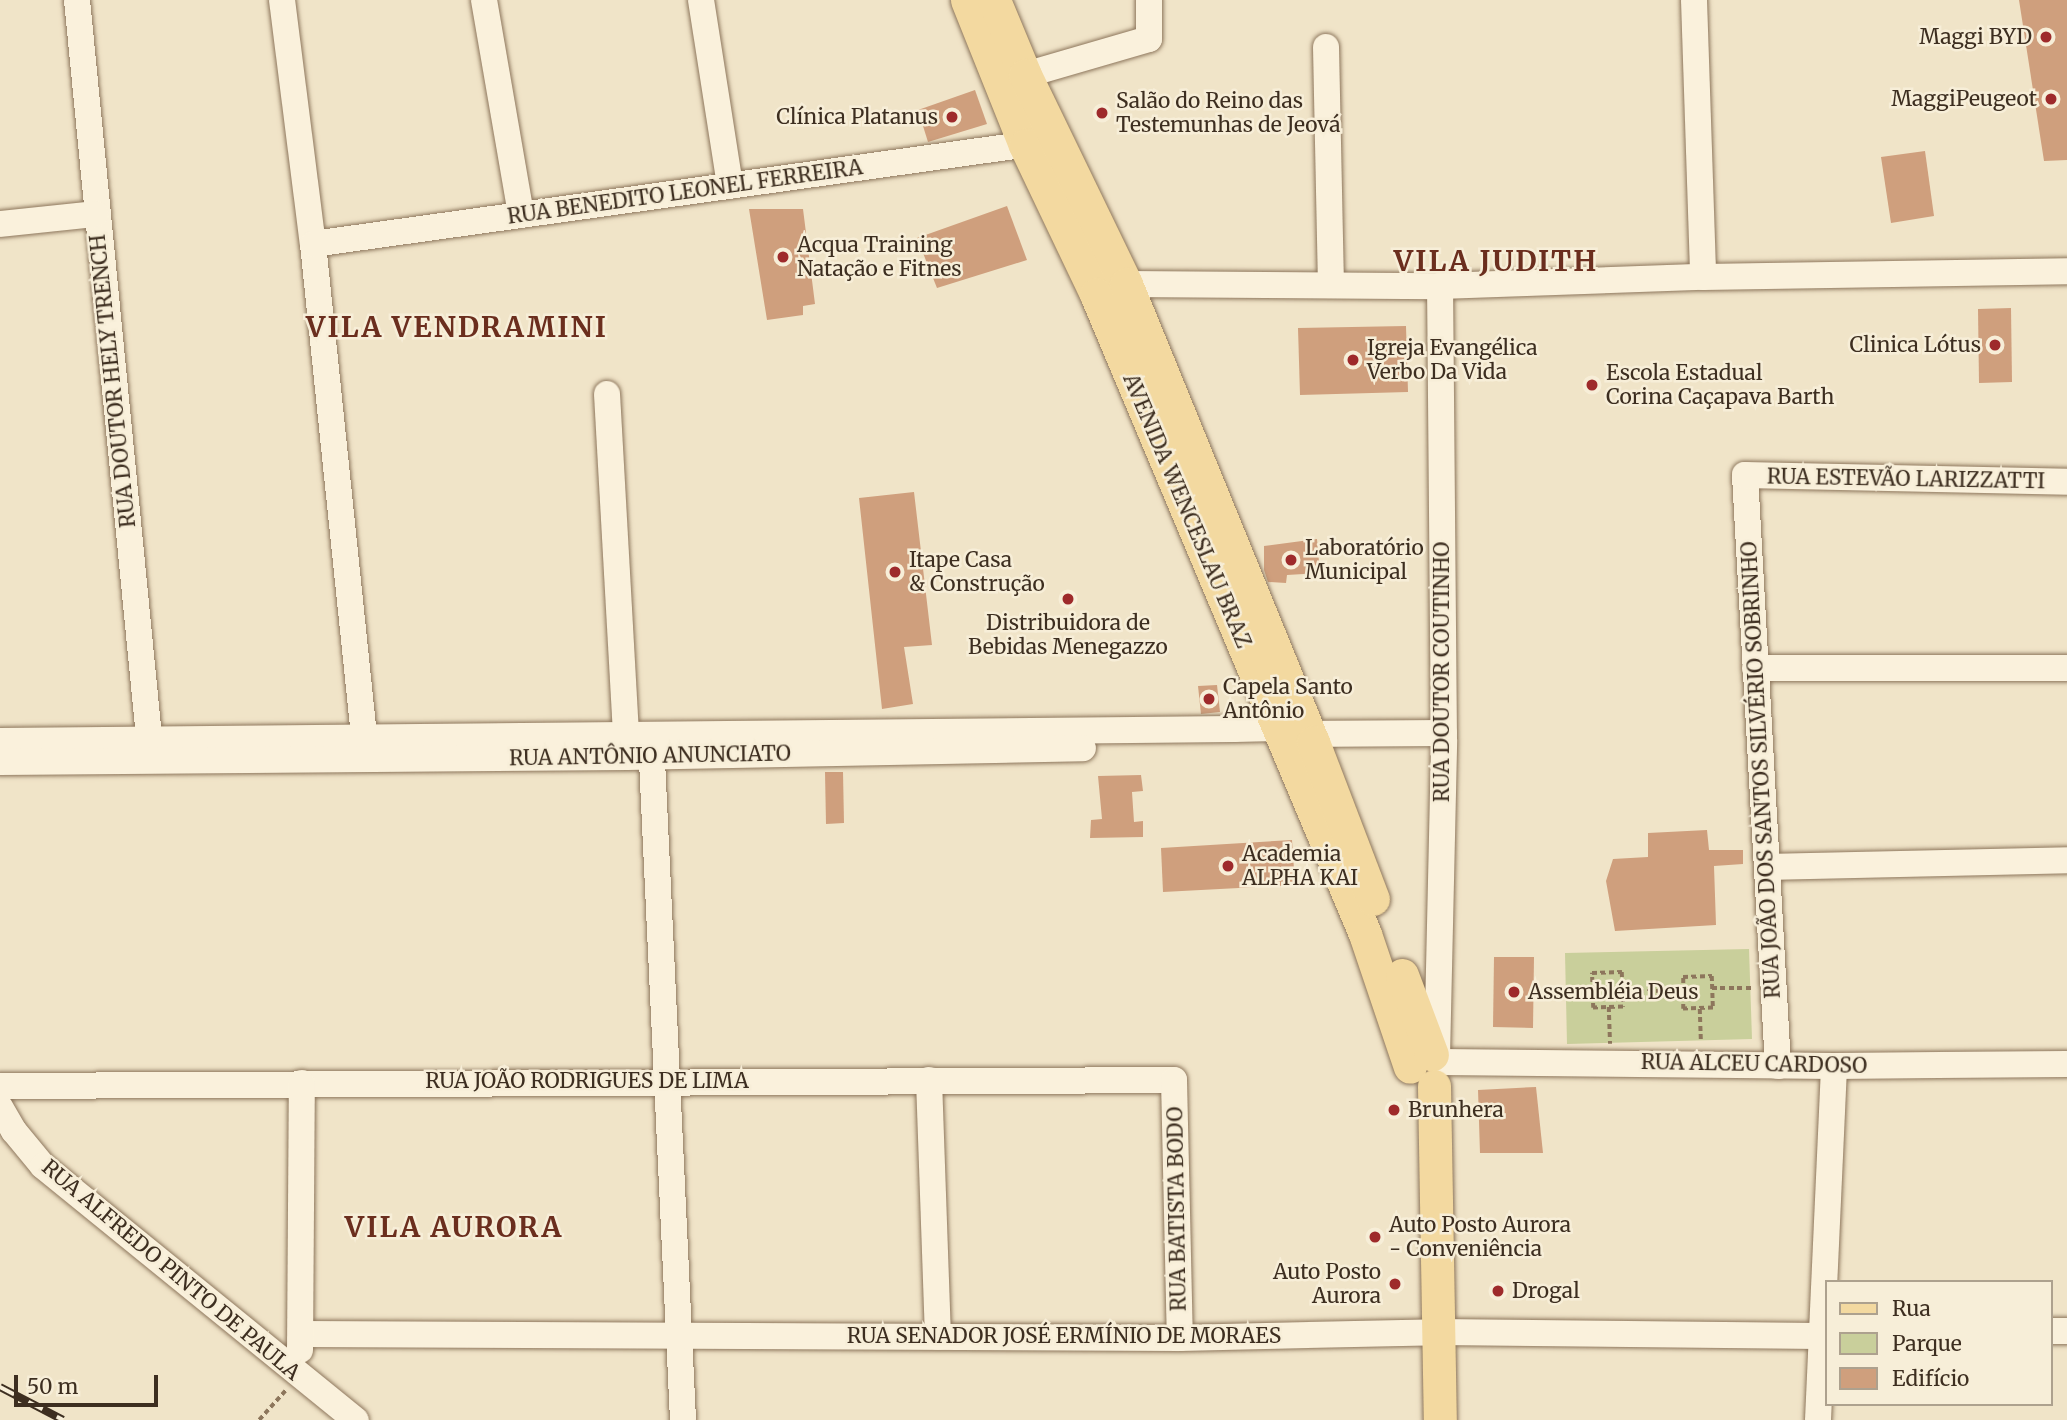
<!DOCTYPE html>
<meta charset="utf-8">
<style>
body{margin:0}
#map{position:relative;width:2067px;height:1420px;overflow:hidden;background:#f0e4c8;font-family:Merriweather,serif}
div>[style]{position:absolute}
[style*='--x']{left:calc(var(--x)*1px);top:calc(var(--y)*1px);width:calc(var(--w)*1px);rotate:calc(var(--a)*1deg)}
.green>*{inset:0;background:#c9cf9b}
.building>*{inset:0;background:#cf9f7d}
.path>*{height:3.5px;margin-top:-1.75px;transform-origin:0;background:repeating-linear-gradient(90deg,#8d765c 0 5px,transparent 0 8.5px)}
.roads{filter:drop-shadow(0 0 2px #8d765c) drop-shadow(0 0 2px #8d765c)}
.minor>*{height:26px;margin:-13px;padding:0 13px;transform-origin:13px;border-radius:13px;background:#faf1dc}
.major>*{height:33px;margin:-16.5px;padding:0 16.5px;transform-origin:16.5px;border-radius:16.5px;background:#f3d9a0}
.rail>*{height:8px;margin-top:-4px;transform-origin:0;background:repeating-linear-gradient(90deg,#f7eed8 0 16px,#3d2e20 0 32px);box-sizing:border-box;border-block:2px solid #3d2e20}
.dots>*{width:19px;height:19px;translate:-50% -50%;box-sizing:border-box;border:4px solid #f7eed8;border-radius:50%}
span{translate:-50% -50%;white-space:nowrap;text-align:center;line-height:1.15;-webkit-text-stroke:5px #f7eed8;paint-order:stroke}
.poi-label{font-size:21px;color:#3d2e20}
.right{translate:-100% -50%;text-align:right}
.left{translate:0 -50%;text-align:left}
.street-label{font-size:21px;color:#3d2e20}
.district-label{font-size:28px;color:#6b2e1e;font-weight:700;letter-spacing:2px}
.legend{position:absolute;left:1825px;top:1280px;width:228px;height:126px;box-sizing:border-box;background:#f7eed8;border:2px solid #ada18e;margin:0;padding:9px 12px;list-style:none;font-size:21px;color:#3d2e20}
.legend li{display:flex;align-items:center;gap:14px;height:35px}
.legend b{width:35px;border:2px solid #ada18e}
.scale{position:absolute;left:14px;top:1375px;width:144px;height:32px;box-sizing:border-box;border:4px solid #3d2e20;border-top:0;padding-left:9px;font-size:21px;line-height:24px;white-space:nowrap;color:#3d2e20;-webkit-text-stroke:5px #f7eed8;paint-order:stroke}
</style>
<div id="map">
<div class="green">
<div style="clip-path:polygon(1749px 949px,1752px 1039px,1567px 1044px,1565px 953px)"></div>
</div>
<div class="building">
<div style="clip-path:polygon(2019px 0,2067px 0,2067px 160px,2044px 161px)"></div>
<div style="clip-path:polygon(975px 90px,987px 124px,928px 142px,918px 110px)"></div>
<div style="clip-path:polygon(1925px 151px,1934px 216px,1891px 223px,1881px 157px)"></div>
<div style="clip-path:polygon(1007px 206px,1027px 260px,937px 288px,917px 238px)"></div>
<div style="clip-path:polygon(749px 209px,803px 209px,815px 304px,803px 306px,803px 315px,767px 320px)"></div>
<div style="clip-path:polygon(2011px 308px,2012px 382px,1979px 383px,1978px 309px)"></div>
<div style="clip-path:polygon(1406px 326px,1408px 392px,1300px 395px,1298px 328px)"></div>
<div style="clip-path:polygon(914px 492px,932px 645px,904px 647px,913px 704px,882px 709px,859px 498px)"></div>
<div style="clip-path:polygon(1317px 539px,1320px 573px,1287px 575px,1286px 583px,1268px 582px,1264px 570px,1264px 546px)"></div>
<div style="clip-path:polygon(1217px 685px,1220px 712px,1201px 714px,1198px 686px)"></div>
<div style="clip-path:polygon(825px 772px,843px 772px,844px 823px,826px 824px)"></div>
<div style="clip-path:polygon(1141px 775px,1143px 791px,1132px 792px,1134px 822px,1143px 821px,1143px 837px,1090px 838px,1091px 820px,1102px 819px,1098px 776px)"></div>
<div style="clip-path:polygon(1707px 830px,1709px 850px,1743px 850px,1743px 864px,1714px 866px,1716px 925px,1615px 931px,1606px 881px,1613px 859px,1648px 857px,1648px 833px)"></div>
<div style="clip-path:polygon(1292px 840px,1295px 885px,1163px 892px,1161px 848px)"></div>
<div style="clip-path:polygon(1494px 957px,1534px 957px,1533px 1028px,1493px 1027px)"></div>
<div style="clip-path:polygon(1536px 1087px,1543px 1153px,1480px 1153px,1478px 1090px)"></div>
</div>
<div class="path">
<div style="--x:1622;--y:972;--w:35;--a:88"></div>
<div style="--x:1623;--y:1007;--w:30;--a:178"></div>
<div style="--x:1593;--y:1008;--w:35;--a:-92"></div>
<div style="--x:1592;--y:973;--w:30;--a:-2"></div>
<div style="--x:1712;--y:976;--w:32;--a:88"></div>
<div style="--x:1713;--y:1008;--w:30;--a:178"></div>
<div style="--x:1683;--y:1009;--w:32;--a:-90"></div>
<div style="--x:1683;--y:977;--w:29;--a:-2"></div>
<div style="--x:1712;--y:988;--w:42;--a:0"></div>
<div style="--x:1622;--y:992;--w:61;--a:-1.9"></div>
<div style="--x:1609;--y:1007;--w:37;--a:88"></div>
<div style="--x:1700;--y:1009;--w:33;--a:88"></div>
<div style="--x:259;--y:1420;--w:40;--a:-48"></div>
</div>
<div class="roads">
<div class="minor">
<div style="--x:77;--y:0;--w:761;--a:84.42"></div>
<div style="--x:282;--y:0;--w:246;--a:82.8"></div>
<div style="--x:313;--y:244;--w:514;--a:84.08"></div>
<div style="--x:484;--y:0;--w:218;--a:80.2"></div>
<div style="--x:701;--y:0;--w:188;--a:81.1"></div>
<div style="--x:1694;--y:0;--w:277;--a:88.1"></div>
<div style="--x:1326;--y:47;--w:238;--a:88.8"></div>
<div style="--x:1025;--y:75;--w:129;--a:-16.2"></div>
<div style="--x:1149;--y:39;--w:39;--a:-90"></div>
<div style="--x:0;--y:224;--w:96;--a:-6"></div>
<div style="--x:313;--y:244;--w:737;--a:-7.95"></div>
<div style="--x:1111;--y:289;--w:16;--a:-18"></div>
<div style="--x:1126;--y:284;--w:314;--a:0.4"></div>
<div style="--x:1440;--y:286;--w:263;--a:-2"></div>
<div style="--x:1703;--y:277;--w:364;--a:-0.9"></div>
<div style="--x:607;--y:394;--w:358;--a:86.8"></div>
<div style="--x:1755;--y:668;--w:312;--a:0"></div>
<div style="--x:651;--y:739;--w:682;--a:87.31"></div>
<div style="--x:0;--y:741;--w:1234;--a:-0.56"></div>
<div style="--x:1234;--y:729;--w:43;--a:-1.3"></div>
<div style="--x:1277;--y:728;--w:19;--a:18"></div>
<div style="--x:1295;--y:734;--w:149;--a:-0.4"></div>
<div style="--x:0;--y:762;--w:627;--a:-0.46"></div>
<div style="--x:627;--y:757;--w:456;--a:-1.1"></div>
<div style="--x:1767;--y:867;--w:300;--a:-1.3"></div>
<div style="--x:1437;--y:1057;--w:317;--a:-88.7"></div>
<div style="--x:1444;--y:740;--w:454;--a:-90.5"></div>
<div style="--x:1441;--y:1062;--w:393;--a:0.6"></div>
<div style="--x:1834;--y:1066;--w:233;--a:-0.5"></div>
<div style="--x:1778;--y:1066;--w:592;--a:-93.2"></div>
<div style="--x:1745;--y:475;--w:322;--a:1.2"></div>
<div style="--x:929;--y:1080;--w:257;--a:88"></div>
<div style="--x:0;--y:1086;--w:1174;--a:-0.29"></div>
<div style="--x:1174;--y:1080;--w:258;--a:88.7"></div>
<div style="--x:0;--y:1107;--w:28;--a:60"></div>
<div style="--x:14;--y:1131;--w:45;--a:50.4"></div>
<div style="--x:43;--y:1166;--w:403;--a:39.1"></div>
<div style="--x:2051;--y:1331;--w:16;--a:0"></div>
<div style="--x:301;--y:1334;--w:879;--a:0.26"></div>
<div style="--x:1180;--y:1338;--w:258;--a:-1.3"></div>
<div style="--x:1438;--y:1332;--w:389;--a:0.6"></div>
<div style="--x:300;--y:1350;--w:267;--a:-89.6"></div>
<div style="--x:1818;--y:1420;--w:354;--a:-87.4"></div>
</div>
<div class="major">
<div style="--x:967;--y:0;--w:156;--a:68.2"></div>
<div style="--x:1025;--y:145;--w:165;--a:64.5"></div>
<div style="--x:1096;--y:294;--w:694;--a:67.2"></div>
<div style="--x:1365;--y:934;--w:140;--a:71.3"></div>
<div style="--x:994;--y:0;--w:81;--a:67.5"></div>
<div style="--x:1025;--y:75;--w:232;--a:64.2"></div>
<div style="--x:1126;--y:284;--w:495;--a:67.8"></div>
<div style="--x:1313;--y:742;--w:168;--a:69.1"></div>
<div style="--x:1402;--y:975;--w:85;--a:69.4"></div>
<div style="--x:1434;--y:1086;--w:334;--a:89"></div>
</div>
</div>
<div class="rail">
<div style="--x:0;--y:1387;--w:71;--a:27.6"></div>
</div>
<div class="dots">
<div style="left:2046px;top:37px;background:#9e2a2b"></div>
<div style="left:2051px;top:99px;background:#9e2a2b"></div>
<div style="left:1102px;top:113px;background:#9e2a2b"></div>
<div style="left:952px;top:117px;background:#9e2a2b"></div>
<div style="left:783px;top:257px;background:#9e2a2b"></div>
<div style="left:1995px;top:345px;background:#9e2a2b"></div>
<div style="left:1353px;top:360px;background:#9e2a2b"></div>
<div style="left:1592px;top:385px;background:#9e2a2b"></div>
<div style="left:1291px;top:560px;background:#9e2a2b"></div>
<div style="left:895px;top:572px;background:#9e2a2b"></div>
<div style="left:1068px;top:599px;background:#9e2a2b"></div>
<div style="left:1209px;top:699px;background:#9e2a2b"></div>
<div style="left:1228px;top:866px;background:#9e2a2b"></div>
<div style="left:1514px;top:992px;background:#9e2a2b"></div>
<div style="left:1394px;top:1110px;background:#9e2a2b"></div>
<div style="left:1375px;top:1237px;background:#9e2a2b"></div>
<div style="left:1395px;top:1284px;background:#9e2a2b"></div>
<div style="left:1498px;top:1291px;background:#9e2a2b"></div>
</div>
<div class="poi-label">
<span class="right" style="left:2032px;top:37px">Maggi BYD</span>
<span class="right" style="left:2037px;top:99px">MaggiPeugeot</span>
<span class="left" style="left:1116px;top:113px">Salão do Reino das<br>Testemunhas de Jeová</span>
<span class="right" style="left:938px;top:117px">Clínica Platanus</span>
<span class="left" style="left:797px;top:257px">Acqua Training<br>Natação e Fitnes</span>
<span class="right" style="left:1981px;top:345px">Clinica Lótus</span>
<span class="left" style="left:1367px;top:360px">Igreja Evangélica<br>Verbo Da Vida</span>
<span class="left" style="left:1606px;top:385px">Escola Estadual<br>Corina Caçapava Barth</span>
<span class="left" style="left:1305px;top:560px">Laboratório<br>Municipal</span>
<span class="left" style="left:909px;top:572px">Itape Casa<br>&amp; Construção</span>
<span style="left:1068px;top:635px">Distribuidora de<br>Bebidas Menegazzo</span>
<span class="left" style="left:1223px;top:699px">Capela Santo<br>Antônio</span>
<span class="left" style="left:1242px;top:866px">Academia<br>ALPHA KAI</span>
<span class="left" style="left:1528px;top:992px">Assembléia Deus</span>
<span class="left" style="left:1408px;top:1110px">Brunhera</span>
<span class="left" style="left:1389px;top:1237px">Auto Posto Aurora<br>- Conveniência</span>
<span class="right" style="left:1381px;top:1284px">Auto Posto<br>Aurora</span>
<span class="left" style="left:1512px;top:1291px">Drogal</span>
</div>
<div class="street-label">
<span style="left:685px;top:192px;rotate:-8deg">RUA BENEDITO LEONEL FERREIRA</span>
<span style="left:113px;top:381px;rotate:-96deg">RUA DOUTOR HELY TRENCH</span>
<span style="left:1906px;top:479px;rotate:1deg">RUA ESTEVÃO LARIZZATTI</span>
<span style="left:1187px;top:511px;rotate:67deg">AVENIDA WENCESLAU BRAZ</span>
<span style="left:1442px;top:672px;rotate:-90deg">RUA DOUTOR COUTINHO</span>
<span style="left:650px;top:756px;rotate:-1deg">RUA ANTÔNIO ANUNCIATO</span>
<span style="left:1761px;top:770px;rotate:-93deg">RUA JOÃO DOS SANTOS SILVÉRIO SOBRINHO</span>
<span style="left:1754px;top:1064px;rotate:1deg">RUA ALCEU CARDOSO</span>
<span style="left:587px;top:1081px">RUA JOÃO RODRIGUES DE LIMA</span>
<span style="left:1177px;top:1209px;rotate:-91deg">RUA BATISTA BODO</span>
<span style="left:171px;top:1270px;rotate:40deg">RUA ALFREDO PINTO DE PAULA</span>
<span style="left:1064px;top:1336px">RUA SENADOR JOSÉ ERMÍNIO DE MORAES</span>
</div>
<div class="district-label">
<span style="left:1496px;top:261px">VILA JUDITH</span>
<span style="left:457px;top:327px">VILA VENDRAMINI</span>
<span style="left:454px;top:1227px">VILA AURORA</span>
</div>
<ul class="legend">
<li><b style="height:9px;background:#f3d9a0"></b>Rua</li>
<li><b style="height:19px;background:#c9cf9b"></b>Parque</li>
<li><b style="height:19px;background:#cf9f7d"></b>Edifício</li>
</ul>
<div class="scale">50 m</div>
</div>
